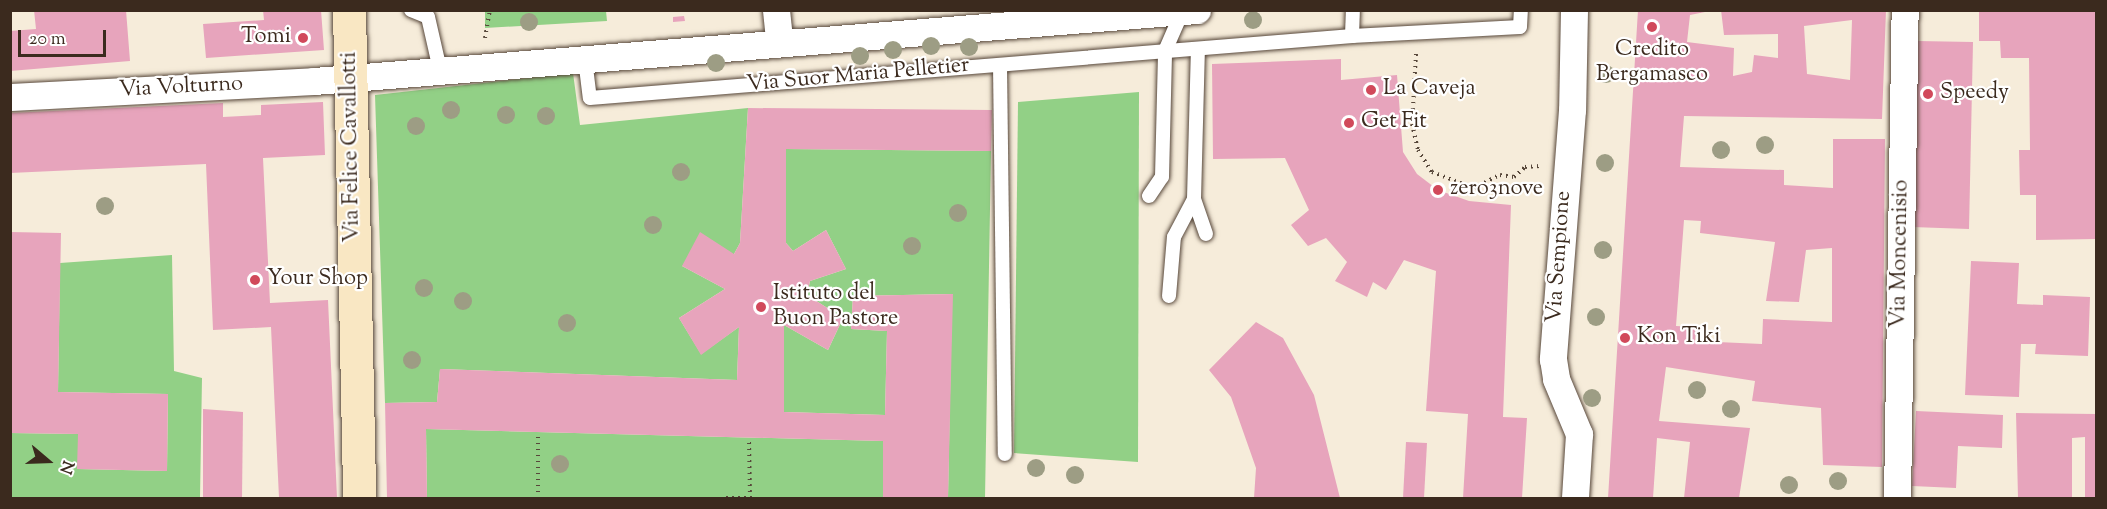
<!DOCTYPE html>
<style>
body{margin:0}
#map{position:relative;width:2107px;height:509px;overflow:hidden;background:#f6ecda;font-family:"Sorts Mill Goudy",serif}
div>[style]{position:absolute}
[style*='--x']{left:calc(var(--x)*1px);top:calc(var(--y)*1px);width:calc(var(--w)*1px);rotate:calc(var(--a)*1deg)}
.green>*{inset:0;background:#92d086}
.building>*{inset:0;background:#e7a4bc}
.path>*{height:4px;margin-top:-2px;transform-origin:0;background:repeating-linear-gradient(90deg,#57473a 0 1.5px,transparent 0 6px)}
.roads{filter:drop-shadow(0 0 2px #57473a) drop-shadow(0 0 2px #57473a)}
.lane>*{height:14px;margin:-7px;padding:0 7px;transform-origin:7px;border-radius:7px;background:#fff}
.street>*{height:27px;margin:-13.5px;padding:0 13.5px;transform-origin:13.5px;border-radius:13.5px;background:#fff}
.secondary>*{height:33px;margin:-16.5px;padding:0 16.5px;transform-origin:16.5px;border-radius:16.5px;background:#f9e7c3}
.trees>*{width:18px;height:18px;margin:-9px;border-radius:50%;background:#9d9d84}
.dots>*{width:16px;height:16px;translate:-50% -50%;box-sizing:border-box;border:3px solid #fff;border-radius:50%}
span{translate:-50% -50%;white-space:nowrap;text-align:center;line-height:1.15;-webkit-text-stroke:4.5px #fff;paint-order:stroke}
.poi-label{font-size:22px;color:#3b2a1e}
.right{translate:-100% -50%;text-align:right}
.left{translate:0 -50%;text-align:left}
.street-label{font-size:22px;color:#3b2a1e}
.frame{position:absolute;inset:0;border:12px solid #3b2a1e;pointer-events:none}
.north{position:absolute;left:18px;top:431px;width:60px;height:60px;-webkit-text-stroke:4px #fff;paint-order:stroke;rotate:109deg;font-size:16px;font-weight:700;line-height:24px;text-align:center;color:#3b2a1e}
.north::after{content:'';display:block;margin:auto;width:21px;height:27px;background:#3b2a1e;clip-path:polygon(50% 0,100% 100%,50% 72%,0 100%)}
.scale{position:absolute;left:18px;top:30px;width:88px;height:27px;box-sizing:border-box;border:3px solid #3b2a1e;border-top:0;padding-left:8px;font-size:18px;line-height:21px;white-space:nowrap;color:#3b2a1e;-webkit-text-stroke:4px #fff;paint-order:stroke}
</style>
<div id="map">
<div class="green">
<div style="clip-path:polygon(485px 11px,606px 11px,607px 21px,485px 28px)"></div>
<div style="clip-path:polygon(573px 73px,580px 125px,748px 108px,740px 243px,734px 254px,682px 266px,725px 289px,679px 318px,701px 354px,739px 327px,737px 380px,440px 369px,437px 402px,385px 403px,375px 95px)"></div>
<div style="clip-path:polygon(1139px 92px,1138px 462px,1014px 453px,1018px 102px)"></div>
<div style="clip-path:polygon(786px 149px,991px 151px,985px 498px,948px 498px,952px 294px,853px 296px,851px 329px,887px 331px,885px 415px,784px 412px,784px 325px,828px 350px,843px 318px,807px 295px,810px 281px,846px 269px,826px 230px,793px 251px,786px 243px)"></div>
<div style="clip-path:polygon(172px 255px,174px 371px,202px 378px,200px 498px,11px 498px,11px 433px,78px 434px,78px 469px,167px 471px,168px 394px,58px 392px,60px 263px)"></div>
<div style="clip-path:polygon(426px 429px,883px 441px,883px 498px,427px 498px)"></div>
</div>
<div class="building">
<div style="clip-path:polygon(34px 10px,126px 10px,130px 61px,10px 71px,10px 31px,36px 29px)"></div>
<div style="clip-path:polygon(263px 10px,321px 10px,324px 50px,206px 58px,203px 24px,264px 20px)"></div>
<div style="clip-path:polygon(evenodd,1638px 10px,1715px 10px,1690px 15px,1687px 42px,1734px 48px,1733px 76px,1752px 72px,1754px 55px,1778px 58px,1778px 34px,1724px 35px,1721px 10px,1886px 10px,1882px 119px,1684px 116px,1680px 167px,1784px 170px,1784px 185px,1833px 188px,1833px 139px,1885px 139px,1882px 467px,1823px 465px,1821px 408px,1752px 401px,1755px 381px,1666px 367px,1659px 421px,1750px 428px,1739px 498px,1684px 498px,1690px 442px,1657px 438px,1653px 498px,1608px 498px,1638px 10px,1852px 20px,1850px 80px,1807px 74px,1804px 26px,1852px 20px,1638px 10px,1684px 220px,1701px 221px,1700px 233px,1775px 242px,1766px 301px,1799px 302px,1806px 250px,1832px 248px,1832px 322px,1763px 319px,1762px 344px,1695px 341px,1696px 327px,1676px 326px,1684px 220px)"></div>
<div style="clip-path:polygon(1979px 10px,2096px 10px,2096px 239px,2036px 240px,2036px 195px,2020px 195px,2019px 150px,2030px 150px,2029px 58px,2001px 58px,2000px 41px,1979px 41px)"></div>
<div style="clip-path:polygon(684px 16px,685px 21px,673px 22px,673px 17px)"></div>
<div style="clip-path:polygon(1917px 41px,1973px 42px,1969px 229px,1912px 227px)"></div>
<div style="clip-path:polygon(1341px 59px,1341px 80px,1397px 75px,1403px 152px,1417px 174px,1438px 190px,1469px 201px,1511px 205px,1503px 417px,1527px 418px,1522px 498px,1463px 498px,1468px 414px,1426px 411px,1436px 271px,1404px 260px,1386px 290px,1373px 282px,1367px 297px,1335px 281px,1347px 262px,1326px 238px,1308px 246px,1291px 225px,1309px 210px,1285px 158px,1213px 159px,1212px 64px)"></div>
<div style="clip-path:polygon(323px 102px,325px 155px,263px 158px,270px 303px,328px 300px,337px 498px,279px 498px,271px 327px,213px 330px,206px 164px,10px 173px,10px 113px,223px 103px,223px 117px,261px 115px,261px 105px)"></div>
<div style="clip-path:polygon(748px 108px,992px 110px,991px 151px,786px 149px,786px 243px,793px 251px,826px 230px,846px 269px,810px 281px,807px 295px,843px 318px,828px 350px,784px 325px,784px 412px,885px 415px,887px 331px,851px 329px,853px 296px,953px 294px,948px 498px,883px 498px,883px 441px,426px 429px,427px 498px,387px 498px,385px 403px,437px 402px,440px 369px,737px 380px,739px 327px,701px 355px,679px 318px,725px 289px,682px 266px,700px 232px,734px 254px,740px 243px)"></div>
<div style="clip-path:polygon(10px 232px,61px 233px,58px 392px,168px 394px,167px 471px,77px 469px,78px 434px,10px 433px)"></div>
<div style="clip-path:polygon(1971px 261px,2019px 263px,2017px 304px,2043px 305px,2043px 295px,2090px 297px,2088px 356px,2035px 354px,2036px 344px,2021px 344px,2019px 397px,1965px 395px)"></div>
<div style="clip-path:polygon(1256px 322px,1283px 338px,1314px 395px,1340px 498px,1254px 498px,1256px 468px,1231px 397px,1209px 370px)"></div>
<div style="clip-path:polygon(203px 409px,243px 412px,242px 498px,203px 498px)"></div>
<div style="clip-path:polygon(1916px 411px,2003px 415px,2002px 448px,1958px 446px,1956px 488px,1912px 486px)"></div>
<div style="clip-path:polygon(2016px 413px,2096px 414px,2096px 498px,2085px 498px,2085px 437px,2072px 438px,2072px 498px,2018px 498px)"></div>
<div style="clip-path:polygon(1406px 442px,1427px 443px,1424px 498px,1403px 498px)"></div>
</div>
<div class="path">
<div style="--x:485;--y:38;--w:28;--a:-80"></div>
<div style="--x:1416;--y:54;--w:70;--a:93.3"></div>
<div style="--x:1412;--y:124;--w:27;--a:77"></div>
<div style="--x:1418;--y:150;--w:26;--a:58"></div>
<div style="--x:1432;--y:172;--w:45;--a:20.9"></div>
<div style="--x:1474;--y:188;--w:29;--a:-27"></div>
<div style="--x:1500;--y:175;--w:14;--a:8"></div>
<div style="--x:1514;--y:177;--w:15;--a:-42"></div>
<div style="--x:1525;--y:167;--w:15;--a:-4"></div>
<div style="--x:538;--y:498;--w:66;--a:-90"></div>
<div style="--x:726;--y:498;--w:24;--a:0"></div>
<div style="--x:750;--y:498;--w:60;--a:-91"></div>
</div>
<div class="roads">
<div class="lane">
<div style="--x:411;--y:10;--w:18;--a:22"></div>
<div style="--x:428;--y:17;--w:54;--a:77.2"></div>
<div style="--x:1352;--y:36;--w:26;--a:-88"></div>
<div style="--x:585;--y:59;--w:39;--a:83"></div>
<div style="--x:590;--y:98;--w:765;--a:-4.65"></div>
<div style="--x:1352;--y:36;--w:168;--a:-3.1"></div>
<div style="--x:1520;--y:27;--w:17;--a:-87"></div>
<div style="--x:1000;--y:65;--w:389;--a:89.3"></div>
<div style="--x:1149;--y:196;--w:23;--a:-56"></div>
<div style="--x:1162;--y:177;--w:126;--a:-88.6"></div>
<div style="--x:1165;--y:51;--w:43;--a:-66.4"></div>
<div style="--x:1194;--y:199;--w:37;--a:71"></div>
<div style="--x:1169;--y:296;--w:59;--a:-85.2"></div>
<div style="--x:1174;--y:237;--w:43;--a:-62.2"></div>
<div style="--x:1194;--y:199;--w:149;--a:-88.5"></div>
</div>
<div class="street">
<div style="--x:776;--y:10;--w:31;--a:84"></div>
<div style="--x:1574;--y:10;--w:100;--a:91.1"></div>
<div style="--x:1572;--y:110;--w:250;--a:94.4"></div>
<div style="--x:1553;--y:359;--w:20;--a:81"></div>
<div style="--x:1556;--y:379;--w:60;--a:67.3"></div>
<div style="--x:1579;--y:434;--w:64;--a:93.6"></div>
<div style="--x:10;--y:97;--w:304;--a:-3"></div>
<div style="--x:314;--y:81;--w:886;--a:-4.6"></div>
<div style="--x:1897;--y:498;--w:488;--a:-89.1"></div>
</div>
<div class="secondary">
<div style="--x:349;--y:10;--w:488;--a:88.8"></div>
</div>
</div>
<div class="trees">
<div style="left:1253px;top:20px"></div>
<div style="left:529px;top:22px"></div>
<div style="left:931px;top:46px"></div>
<div style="left:969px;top:47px"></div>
<div style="left:893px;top:50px"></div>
<div style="left:860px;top:56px"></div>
<div style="left:716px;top:63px"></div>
<div style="left:1606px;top:74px"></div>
<div style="left:451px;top:110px"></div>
<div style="left:506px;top:115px"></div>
<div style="left:546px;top:116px"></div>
<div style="left:416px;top:126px"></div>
<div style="left:1765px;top:145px"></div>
<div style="left:1721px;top:150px"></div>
<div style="left:1605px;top:163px"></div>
<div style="left:681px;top:172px"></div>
<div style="left:105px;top:206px"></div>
<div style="left:958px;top:213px"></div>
<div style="left:653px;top:225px"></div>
<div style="left:912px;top:246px"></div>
<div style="left:1603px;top:250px"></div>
<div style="left:424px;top:288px"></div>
<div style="left:463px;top:301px"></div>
<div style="left:1596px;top:317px"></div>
<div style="left:567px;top:323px"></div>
<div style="left:412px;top:360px"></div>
<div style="left:1697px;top:390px"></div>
<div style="left:1592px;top:398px"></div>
<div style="left:1731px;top:409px"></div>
<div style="left:560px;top:464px"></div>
<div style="left:1036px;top:468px"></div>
<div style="left:1075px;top:475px"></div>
<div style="left:1838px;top:481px"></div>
<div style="left:1789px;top:485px"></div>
</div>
<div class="dots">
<div style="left:1652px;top:27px;background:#d1495b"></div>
<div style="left:303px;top:38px;background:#d1495b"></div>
<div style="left:1371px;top:90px;background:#d1495b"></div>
<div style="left:1928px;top:94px;background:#d1495b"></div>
<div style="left:1349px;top:123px;background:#d1495b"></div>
<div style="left:1438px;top:190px;background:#d1495b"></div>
<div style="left:255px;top:280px;background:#d1495b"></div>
<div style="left:761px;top:307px;background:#d1495b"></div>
<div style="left:1625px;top:338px;background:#d1495b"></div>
</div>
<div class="poi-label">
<span class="right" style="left:291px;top:38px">Tomi</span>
<span style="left:1652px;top:63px">Credito<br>Bergamasco</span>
<span class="left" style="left:1383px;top:90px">La Caveja</span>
<span class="left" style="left:1940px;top:94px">Speedy</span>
<span class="left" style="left:1361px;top:123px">Get Fit</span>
<span class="left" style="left:1450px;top:190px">zero3nove</span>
<span class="left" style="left:267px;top:280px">Your Shop</span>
<span class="left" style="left:773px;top:307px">Istituto del<br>Buon Pastore</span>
<span class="left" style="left:1637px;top:338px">Kon Tiki</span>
</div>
<div class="street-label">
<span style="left:858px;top:76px;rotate:-5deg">Via Suor Maria Pelletier</span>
<span style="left:181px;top:88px;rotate:-3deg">Via Volturno</span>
<span style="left:352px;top:147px;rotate:-91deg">Via Felice Cavallotti</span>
<span style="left:1901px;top:254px;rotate:-89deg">Via Moncenisio</span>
<span style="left:1560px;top:257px;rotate:-86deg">Via Sempione</span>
</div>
<div class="frame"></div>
<div class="north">N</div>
<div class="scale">20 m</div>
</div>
